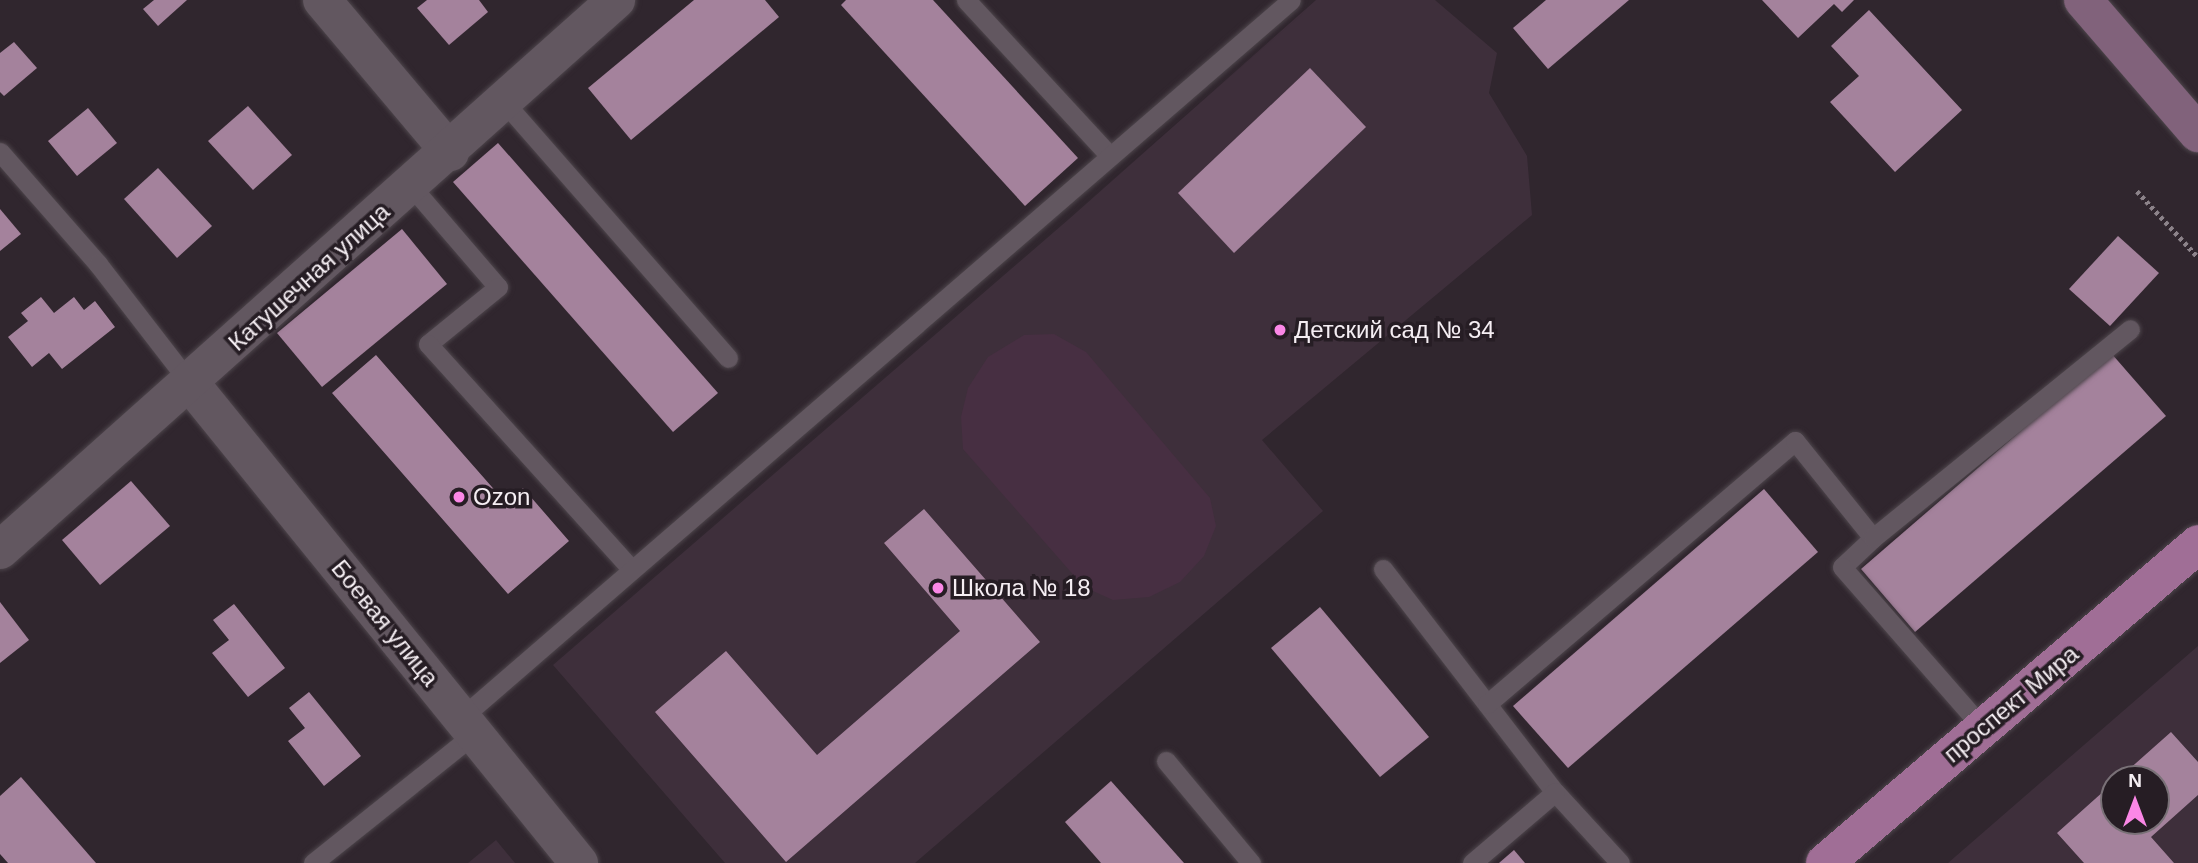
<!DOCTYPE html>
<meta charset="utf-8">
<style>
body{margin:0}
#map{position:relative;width:2198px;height:863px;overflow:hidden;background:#30262e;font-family:Arial,sans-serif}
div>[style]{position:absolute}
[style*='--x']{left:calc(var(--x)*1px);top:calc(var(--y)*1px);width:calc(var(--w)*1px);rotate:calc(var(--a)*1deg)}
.built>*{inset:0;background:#3e2f3b}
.green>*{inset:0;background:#472f42}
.building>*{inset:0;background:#a4829c}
.path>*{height:4.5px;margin-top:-2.25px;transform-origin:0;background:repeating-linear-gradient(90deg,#8c838a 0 3.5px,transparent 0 7px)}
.roads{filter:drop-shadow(0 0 2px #4d454b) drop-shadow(0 0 2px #4d454b)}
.lane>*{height:19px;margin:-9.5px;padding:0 9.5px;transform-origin:9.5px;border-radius:9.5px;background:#625760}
.street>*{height:38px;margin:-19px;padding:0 19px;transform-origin:19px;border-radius:19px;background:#625760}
.secondary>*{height:38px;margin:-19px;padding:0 19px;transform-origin:19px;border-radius:19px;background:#81627b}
.primary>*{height:38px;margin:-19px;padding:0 19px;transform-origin:19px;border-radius:19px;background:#a06e96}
.dots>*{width:19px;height:19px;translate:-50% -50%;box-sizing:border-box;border:4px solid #261d24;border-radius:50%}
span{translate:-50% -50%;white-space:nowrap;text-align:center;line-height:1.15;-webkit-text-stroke:7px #261d24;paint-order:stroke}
.street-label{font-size:24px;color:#f5eef3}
.poi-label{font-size:24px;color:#f5eef3}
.left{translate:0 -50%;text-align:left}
.north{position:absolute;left:2100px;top:765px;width:70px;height:70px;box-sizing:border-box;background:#261d24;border:2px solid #797177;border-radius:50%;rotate:0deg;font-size:19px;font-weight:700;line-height:28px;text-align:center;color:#f5eef3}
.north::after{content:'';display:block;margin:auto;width:24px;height:32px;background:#fb87e6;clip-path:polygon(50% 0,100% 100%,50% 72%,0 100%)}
</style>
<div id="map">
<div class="built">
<div style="clip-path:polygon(1316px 0,1435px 0,1497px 53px,1489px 93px,1527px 156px,1532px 215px,1262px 440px,1323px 511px,915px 863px,725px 863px,553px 665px,1069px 219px)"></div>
<div style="clip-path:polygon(evenodd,2198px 646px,2198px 863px,1948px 863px,2198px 646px,2114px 779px,2156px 779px,2156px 821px,2114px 821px,2114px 779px)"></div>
<div style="clip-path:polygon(496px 840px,515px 863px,468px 863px)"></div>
</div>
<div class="green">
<div style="clip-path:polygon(1054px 334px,1086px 352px,1210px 498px,1216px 526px,1204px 556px,1180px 582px,1149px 597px,1113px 600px,1084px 587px,963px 449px,961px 417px,968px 388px,988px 357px,1024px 335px)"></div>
</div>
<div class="building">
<div style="clip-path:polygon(154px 0,187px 0,158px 26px,143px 9px)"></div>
<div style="clip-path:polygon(427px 0,479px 0,488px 12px,449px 45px,417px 8px)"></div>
<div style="clip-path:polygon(694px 0,765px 0,779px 17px,631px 140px,588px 88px)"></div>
<div style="clip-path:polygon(846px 0,933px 0,1078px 158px,1025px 206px,841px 5px)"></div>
<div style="clip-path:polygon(1546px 0,1629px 0,1548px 69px,1513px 28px)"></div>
<div style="clip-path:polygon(1762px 0,1854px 0,1842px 12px,1834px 4px,1798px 38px)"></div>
<div style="clip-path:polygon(1869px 10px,1962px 110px,1895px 172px,1830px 102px,1859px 76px,1831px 46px)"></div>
<div style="clip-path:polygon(14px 42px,37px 68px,4px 96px,0 92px,0 53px)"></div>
<div style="clip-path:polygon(1310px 68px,1366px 127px,1234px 253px,1178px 193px)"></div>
<div style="clip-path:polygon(248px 106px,292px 155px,253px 190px,208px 141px)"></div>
<div style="clip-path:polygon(88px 108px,117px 143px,77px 176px,48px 141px)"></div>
<div style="clip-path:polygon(498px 143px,718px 393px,673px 432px,453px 182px)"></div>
<div style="clip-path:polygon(158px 168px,212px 226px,177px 258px,124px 199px)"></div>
<div style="clip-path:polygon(0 209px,21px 234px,0 251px)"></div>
<div style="clip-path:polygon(402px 229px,447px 284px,322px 387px,277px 333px)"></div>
<div style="clip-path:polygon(2118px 236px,2159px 273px,2110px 326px,2069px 289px)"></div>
<div style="clip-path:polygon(41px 297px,54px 313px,74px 297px,84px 310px,95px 301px,115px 327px,62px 369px,49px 353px,32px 367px,8px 337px,28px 321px,21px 313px)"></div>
<div style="clip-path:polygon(2111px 353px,2166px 416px,1915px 632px,1861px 569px)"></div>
<div style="clip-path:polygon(376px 355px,506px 503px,523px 488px,569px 541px,508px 594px,332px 393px)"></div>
<div style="clip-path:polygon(131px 481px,170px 526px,100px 585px,62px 540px)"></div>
<div style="clip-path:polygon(1764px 489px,1818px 552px,1568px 768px,1513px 706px)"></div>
<div style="clip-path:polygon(924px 509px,1040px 642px,786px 862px,655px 712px,726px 651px,817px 755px,960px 631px,884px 543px)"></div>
<div style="clip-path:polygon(0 602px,29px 640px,0 663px)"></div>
<div style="clip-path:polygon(234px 604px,285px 668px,248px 697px,212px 653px,229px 640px,213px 620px)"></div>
<div style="clip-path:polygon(1320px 607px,1429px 737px,1380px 777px,1271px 648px)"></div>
<div style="clip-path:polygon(309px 692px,361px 756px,324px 786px,288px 741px,305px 728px,289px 708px)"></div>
<div style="clip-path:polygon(2171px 732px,2198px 762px,2198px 795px,2151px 837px,2174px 863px,2084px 863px,2057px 833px,2114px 782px,2114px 821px,2156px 821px,2156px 779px,2118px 779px)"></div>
<div style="clip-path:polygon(21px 777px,96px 863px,8px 863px,0 854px,0 796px)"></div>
<div style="clip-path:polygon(1111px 781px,1184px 863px,1101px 863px,1065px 822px)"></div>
<div style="clip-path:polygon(1514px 850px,1525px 863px,1499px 863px)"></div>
</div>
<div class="path">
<div style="--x:2137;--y:191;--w:90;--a:47.3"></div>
</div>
<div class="roads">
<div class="lane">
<div style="--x:966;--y:0;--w:212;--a:47.3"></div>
<div style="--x:504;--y:102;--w:340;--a:48.8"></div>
<div style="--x:0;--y:152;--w:149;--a:48.8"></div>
<div style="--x:98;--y:264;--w:150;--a:52.3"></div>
<div style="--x:411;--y:186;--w:133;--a:49.3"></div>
<div style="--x:498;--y:287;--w:90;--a:140.8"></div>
<div style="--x:428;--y:344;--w:304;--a:47.9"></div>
<div style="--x:1873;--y:538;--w:42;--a:136.9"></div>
<div style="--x:1842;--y:567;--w:214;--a:48.8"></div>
<div style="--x:1383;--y:569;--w:282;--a:52.4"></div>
<div style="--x:1555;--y:792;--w:96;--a:47.5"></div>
<div style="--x:1487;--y:704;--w:405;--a:-40.5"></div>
<div style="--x:1795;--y:441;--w:124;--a:51.2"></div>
<div style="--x:1873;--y:538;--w:331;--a:-39.1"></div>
<div style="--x:461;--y:718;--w:1097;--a:-40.86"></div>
<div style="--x:1166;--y:761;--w:133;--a:50.2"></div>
<div style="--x:313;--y:863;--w:206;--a:-38.7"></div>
<div style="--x:1472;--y:863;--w:109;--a:-40.5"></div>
</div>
<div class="street">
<div style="--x:322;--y:0;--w:199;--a:49.9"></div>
<div style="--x:190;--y:383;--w:618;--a:50.98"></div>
<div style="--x:0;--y:550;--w:826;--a:-41.76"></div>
</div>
<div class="secondary">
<div style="--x:2083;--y:0;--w:176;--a:49.2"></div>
</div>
<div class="primary">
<div style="--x:1825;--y:863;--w:491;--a:-40.5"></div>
</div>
</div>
<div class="dots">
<div style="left:1280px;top:330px;background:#fb87e6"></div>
<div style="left:459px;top:497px;background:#fb87e6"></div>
<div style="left:938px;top:588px;background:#fb87e6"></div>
</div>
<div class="street-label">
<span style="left:309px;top:277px;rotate:-42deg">Катушечная улица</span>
<span style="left:385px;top:623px;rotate:51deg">Боевая улица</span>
<span style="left:2011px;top:704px;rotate:-40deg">проспект Мира</span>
</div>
<div class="poi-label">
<span class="left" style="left:1294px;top:330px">Детский сад № 34</span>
<span class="left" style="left:473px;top:497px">Ozon</span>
<span class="left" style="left:952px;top:588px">Школа № 18</span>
</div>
<div class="north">N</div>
</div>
